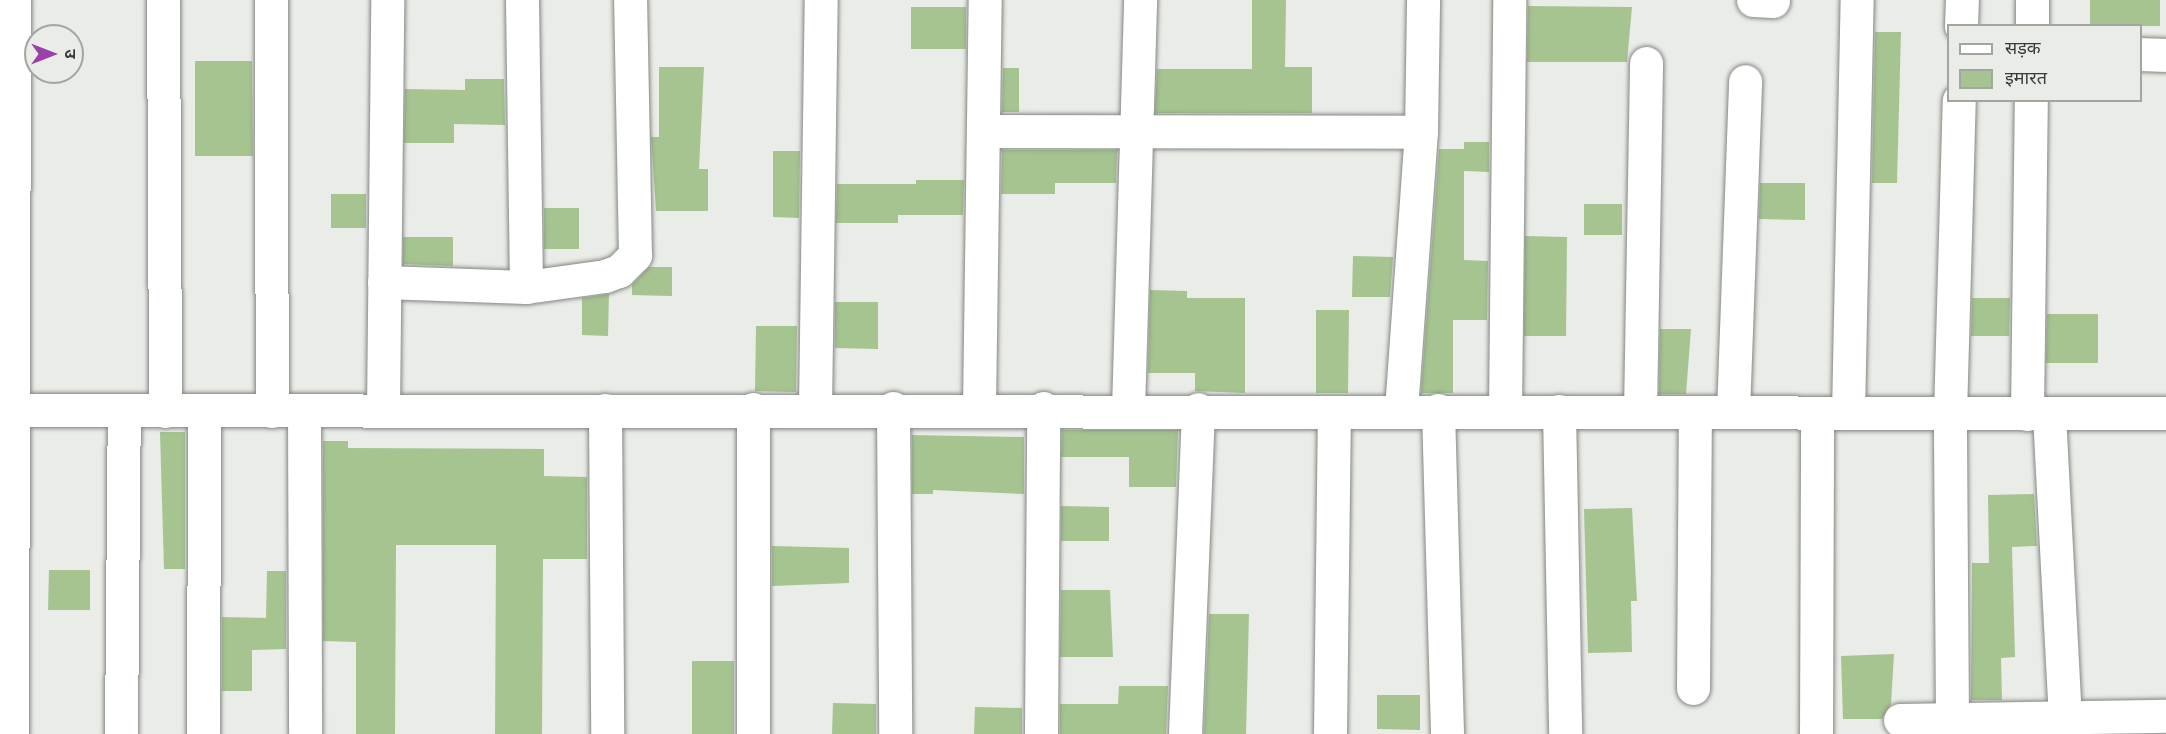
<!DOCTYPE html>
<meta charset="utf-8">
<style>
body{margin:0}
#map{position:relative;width:2166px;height:734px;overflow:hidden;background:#e9ece7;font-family:Montserrat,"Noto Sans Devanagari",sans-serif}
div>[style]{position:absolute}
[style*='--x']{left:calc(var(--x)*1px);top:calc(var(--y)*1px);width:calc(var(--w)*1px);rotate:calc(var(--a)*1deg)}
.building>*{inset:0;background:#a5c490}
.roads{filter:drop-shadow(0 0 2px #848782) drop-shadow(0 0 2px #848782)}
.street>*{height:33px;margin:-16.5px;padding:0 16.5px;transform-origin:16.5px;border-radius:16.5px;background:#fff}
span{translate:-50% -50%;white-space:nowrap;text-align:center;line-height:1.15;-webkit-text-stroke:4.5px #e9ece7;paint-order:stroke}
.legend{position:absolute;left:1947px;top:24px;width:195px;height:78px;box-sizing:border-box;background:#e9ece7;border:2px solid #a3a5a1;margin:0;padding:8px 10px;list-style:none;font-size:18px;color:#393b39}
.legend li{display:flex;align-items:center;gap:12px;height:30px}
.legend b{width:30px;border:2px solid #a3a5a1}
.north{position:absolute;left:24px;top:24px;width:60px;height:60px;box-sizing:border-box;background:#e9ece7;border:2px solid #a3a5a1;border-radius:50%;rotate:90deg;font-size:16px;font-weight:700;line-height:24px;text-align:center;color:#393b39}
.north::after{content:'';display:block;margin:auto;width:21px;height:27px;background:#9b41ab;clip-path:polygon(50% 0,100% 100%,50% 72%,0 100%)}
</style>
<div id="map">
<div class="building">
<div style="clip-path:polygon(1252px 0,1286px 0,1285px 67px,1312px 67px,1312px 113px,1155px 113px,1157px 69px,1252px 69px)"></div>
<div style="clip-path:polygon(2090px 0,2160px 0,2160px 26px,2090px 26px)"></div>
<div style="clip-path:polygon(1528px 6px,1632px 7px,1627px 62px,1527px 62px)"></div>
<div style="clip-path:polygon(911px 7px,966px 7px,966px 49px,911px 49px)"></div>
<div style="clip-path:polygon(1875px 32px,1901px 32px,1897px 183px,1872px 183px)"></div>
<div style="clip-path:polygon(195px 61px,252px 61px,253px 156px,195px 156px)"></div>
<div style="clip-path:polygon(659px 67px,704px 67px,699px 169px,708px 169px,708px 211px,656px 211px,651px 137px,659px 137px)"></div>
<div style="clip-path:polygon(1003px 68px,1019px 68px,1019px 112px,1002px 112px)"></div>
<div style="clip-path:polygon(465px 79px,504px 79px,505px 125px,454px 124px,454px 143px,404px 143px,405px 89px,465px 90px)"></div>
<div style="clip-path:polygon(1464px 142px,1489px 142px,1489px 172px,1464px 171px,1464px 260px,1488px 261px,1487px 320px,1453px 320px,1453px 393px,1421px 393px,1439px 149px,1464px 149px)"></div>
<div style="clip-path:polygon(1002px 150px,1117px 150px,1116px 183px,1055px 183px,1055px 194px,1001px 194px)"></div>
<div style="clip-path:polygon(773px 151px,800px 151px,799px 218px,773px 217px)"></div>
<div style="clip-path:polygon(916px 180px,964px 180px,963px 215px,898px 215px,898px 223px,836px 223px,837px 184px,916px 184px)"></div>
<div style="clip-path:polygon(1760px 183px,1805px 183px,1805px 220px,1759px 219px)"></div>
<div style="clip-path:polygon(331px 194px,366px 194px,366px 228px,331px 228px)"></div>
<div style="clip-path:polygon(1584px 204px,1622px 204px,1622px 235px,1584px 235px)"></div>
<div style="clip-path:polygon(544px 208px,579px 208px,579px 249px,544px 249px)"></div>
<div style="clip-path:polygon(1525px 236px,1567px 237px,1566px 336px,1524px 336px)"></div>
<div style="clip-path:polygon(403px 237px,453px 237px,453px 266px,403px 264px)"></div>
<div style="clip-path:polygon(1353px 256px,1393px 257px,1390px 297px,1352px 297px)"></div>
<div style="clip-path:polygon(649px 267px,672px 267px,672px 296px,632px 295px,632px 285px)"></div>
<div style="clip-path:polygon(1150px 290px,1187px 291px,1187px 298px,1245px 298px,1245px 393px,1195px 391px,1195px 373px,1148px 373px)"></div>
<div style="clip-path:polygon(609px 294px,608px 336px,582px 335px,582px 298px)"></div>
<div style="clip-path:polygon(1972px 298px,2010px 298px,2009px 336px,1971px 336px)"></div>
<div style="clip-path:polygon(835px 302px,878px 302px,878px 349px,835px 348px)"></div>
<div style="clip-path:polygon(1316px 310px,1349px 310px,1348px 393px,1316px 393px)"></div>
<div style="clip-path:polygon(2047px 314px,2098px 314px,2098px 363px,2046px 363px)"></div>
<div style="clip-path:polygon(756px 326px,797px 326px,796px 392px,755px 391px)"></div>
<div style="clip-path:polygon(1660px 329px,1691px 329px,1686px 394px,1659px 394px)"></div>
<div style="clip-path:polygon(1062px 430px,1178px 430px,1176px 487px,1129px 487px,1129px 457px,1061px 457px)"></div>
<div style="clip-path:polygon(160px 432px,185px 432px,185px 569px,164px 569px)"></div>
<div style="clip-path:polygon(912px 435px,1024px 437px,1024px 494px,933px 490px,933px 494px,912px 494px)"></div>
<div style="clip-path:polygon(323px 441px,348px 441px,348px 448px,544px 449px,544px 476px,587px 477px,587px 559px,543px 559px,542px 734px,495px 734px,496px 545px,396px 545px,395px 734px,356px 734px,356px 642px,323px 641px)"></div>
<div style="clip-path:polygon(2034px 494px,2037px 546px,2012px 547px,2015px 657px,2001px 658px,2002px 700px,1971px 700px,1972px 563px,1989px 563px,1988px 495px)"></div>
<div style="clip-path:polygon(1061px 506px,1109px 507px,1109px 541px,1061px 541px)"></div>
<div style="clip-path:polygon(1632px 508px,1637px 601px,1631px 601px,1632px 652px,1588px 653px,1584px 509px)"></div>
<div style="clip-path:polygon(772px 546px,849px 548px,849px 583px,772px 586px)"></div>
<div style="clip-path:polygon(49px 570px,90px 570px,90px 610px,48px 610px)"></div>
<div style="clip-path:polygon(267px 571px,286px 571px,286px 649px,252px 650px,252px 691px,222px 691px,222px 617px,266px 618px)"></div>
<div style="clip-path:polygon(1061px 590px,1110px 590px,1113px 657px,1060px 657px)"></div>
<div style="clip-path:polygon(1209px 614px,1249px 614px,1246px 734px,1204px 734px)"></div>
<div style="clip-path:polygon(1894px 654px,1891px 704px,1882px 719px,1843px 719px,1841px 656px)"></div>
<div style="clip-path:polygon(692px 661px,734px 661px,734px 734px,692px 734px)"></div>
<div style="clip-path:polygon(1119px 686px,1168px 686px,1166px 734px,1060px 734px,1060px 704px,1118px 704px)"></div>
<div style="clip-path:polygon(1377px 695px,1420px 695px,1420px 730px,1377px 729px)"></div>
<div style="clip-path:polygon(833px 703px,876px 704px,876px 734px,832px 734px)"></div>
<div style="clip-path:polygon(975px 707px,1022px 708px,1022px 734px,974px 734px)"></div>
</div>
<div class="roads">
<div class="street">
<div style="--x:163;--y:0;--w:411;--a:89.7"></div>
<div style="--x:271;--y:0;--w:411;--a:89.9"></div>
<div style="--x:522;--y:0;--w:287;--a:89.2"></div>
<div style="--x:1753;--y:0;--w:20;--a:3"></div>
<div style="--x:1961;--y:26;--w:26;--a:-88"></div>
<div style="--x:2032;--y:26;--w:26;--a:-90"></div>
<div style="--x:2140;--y:54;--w:26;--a:2"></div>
<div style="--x:983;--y:131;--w:438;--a:0.1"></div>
<div style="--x:384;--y:282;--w:142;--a:2"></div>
<div style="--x:526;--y:287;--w:80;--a:-7.9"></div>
<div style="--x:605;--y:276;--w:15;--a:-20"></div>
<div style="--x:619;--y:271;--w:23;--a:-45"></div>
<div style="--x:635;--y:255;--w:255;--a:-91.1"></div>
<div style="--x:893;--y:408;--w:326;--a:89.6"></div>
<div style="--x:979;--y:408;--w:408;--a:-89.2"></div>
<div style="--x:815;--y:409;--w:409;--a:-89.2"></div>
<div style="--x:1128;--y:409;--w:409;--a:-88.3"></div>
<div style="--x:0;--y:410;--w:2166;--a:0.08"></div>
<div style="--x:605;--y:410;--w:324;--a:89.6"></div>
<div style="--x:1401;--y:410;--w:279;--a:-85.9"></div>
<div style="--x:1421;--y:132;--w:132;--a:-89.1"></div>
<div style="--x:1438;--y:410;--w:324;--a:88.4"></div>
<div style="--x:304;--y:411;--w:323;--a:89.8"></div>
<div style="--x:383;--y:411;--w:411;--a:-89.4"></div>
<div style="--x:1505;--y:411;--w:411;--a:-89.4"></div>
<div style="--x:1559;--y:411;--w:323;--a:88.9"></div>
<div style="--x:1640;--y:411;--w:348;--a:-89"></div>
<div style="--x:1733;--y:412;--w:331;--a:-87.9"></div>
<div style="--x:1848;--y:413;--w:413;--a:-88.8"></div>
<div style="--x:2027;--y:414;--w:314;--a:-89.3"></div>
<div style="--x:2049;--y:414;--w:303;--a:87"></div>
<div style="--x:1693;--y:688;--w:276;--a:-89.6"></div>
<div style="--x:1952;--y:719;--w:305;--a:-90.4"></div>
<div style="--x:1950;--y:414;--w:314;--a:-88.4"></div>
<div style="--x:1900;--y:720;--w:266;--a:-0.9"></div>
<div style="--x:12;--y:734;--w:734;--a:-89.84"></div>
<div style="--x:121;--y:734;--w:323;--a:-89.5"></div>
<div style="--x:203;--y:734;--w:322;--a:-89.8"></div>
<div style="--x:753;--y:734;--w:325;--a:-90"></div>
<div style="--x:1041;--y:734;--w:326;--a:-89.6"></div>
<div style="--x:1185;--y:734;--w:325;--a:-87.7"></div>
<div style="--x:1330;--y:734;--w:321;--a:-89.3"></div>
<div style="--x:1816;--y:734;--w:321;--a:-89.8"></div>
</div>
</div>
<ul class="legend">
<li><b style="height:8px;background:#fff"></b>सड़क</li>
<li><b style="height:16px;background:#a5c490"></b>इमारत</li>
</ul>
<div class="north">उ</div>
</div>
